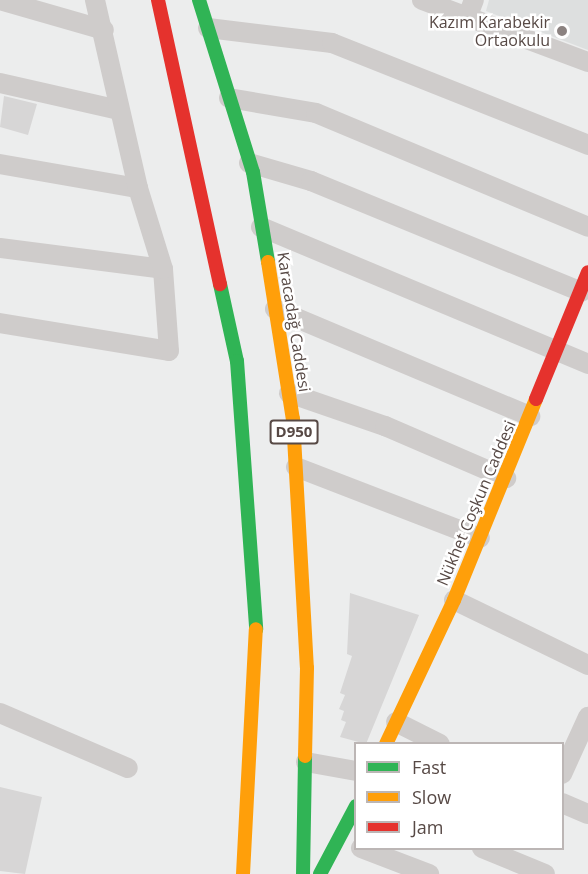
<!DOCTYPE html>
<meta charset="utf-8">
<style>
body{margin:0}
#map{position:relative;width:588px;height:874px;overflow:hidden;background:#eceded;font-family:"Open Sans",sans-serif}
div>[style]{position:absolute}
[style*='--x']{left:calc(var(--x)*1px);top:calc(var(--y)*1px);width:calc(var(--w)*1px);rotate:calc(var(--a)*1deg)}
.education>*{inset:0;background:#dddfdf}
.building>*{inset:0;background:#d7d6d6}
.street>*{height:20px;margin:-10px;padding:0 10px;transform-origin:10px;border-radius:10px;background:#cfcccb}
.fast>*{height:14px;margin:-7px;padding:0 7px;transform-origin:7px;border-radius:7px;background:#30b455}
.slow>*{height:14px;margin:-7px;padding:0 7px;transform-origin:7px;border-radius:7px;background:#ff9f0a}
.jam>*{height:14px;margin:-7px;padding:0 7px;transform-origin:7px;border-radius:7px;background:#e5322d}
.dots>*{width:16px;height:16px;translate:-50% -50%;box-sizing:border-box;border:3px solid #fff;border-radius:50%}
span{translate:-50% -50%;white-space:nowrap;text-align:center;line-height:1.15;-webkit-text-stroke:5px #fff;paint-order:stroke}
.shield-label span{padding:2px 4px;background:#fff;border:2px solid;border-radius:4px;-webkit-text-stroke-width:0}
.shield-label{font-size:15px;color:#574945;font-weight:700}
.poi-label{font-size:16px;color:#574945}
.right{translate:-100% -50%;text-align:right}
.street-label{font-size:16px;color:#574945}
.legend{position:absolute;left:354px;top:742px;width:210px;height:108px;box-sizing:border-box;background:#fff;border:2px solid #bcb6b5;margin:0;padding:8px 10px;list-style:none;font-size:18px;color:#574945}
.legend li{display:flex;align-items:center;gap:12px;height:30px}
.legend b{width:30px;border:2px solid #bcb6b5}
</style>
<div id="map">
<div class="education">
<div style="clip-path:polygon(489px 0,588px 0,588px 50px,486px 11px)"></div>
</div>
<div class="building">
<div style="clip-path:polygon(4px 96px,37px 104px,28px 135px,0 127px)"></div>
<div style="clip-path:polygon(350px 593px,419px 615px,366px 744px,340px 737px,346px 722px,341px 720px,344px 711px,339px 709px,345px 695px,340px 693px,352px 656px,347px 654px)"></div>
<div style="clip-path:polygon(0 787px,42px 797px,25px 874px,0 871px)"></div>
</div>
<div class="street">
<div style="--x:0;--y:0;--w:108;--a:16.1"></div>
<div style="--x:422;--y:0;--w:177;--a:20.5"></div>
<div style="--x:467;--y:18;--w:19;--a:-69"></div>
<div style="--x:208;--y:28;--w:125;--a:6.9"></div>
<div style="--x:332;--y:43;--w:276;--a:21.7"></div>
<div style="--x:0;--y:83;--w:122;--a:12.8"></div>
<div style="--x:229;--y:98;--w:88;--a:9.8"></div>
<div style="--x:316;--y:113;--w:295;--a:22.7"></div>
<div style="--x:249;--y:163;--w:65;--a:16.2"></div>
<div style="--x:311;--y:181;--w:292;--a:22.3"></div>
<div style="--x:0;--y:164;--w:140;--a:9.9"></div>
<div style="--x:261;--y:227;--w:355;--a:22.7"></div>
<div style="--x:0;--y:248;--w:164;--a:7.3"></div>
<div style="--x:275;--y:309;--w:277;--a:22.8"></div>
<div style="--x:0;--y:323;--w:171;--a:9.4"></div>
<div style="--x:169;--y:351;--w:82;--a:-94.2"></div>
<div style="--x:163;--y:269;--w:85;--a:-107.2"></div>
<div style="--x:138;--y:188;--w:193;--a:-102.9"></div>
<div style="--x:289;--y:393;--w:102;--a:19"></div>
<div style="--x:385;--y:426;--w:132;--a:23.3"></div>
<div style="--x:296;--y:467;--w:197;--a:21.1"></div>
<div style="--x:454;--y:600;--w:149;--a:25.9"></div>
<div style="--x:0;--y:713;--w:139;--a:23.3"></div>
<div style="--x:396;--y:722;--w:49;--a:26.6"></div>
<div style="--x:306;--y:762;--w:51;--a:10.2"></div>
<div style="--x:562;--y:774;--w:63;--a:-65.5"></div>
<div style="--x:562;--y:803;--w:28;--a:23"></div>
<div style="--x:361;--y:848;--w:73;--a:20.9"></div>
<div style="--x:482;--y:848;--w:68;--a:22.4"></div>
</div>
<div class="fast">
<div style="--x:199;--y:0;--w:180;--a:72.6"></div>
<div style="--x:253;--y:172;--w:91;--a:80.5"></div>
<div style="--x:220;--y:284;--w:79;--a:77.6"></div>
<div style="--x:237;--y:361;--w:269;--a:85.9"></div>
<div style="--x:303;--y:874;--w:118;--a:-89"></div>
<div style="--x:320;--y:874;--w:77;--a:-62.1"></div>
</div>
<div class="slow">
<div style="--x:268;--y:262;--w:159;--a:81"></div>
<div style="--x:293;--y:419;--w:249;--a:86.8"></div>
<div style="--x:307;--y:668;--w:88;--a:91.3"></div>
<div style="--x:386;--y:744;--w:159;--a:-64.7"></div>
<div style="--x:454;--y:600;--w:217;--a:-67.8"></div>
<div style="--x:243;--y:874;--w:245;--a:-87"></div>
</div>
<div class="jam">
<div style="--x:158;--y:0;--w:291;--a:77.7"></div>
<div style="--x:536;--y:399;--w:137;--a:-67.7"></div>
</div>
<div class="dots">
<div style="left:562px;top:31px;background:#8b8280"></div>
</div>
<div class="shield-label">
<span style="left:294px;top:432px">D950</span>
</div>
<div class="poi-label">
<span class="right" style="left:550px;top:31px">Kazım Karabekir<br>Ortaokulu</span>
</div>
<div class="street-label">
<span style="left:294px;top:322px;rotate:81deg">Karacadağ Caddesi</span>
<span style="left:476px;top:503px;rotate:-67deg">Nükhet Coşkun Caddesi</span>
</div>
<ul class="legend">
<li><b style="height:8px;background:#30b455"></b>Fast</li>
<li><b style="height:8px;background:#ff9f0a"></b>Slow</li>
<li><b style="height:8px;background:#e5322d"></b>Jam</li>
</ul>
</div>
